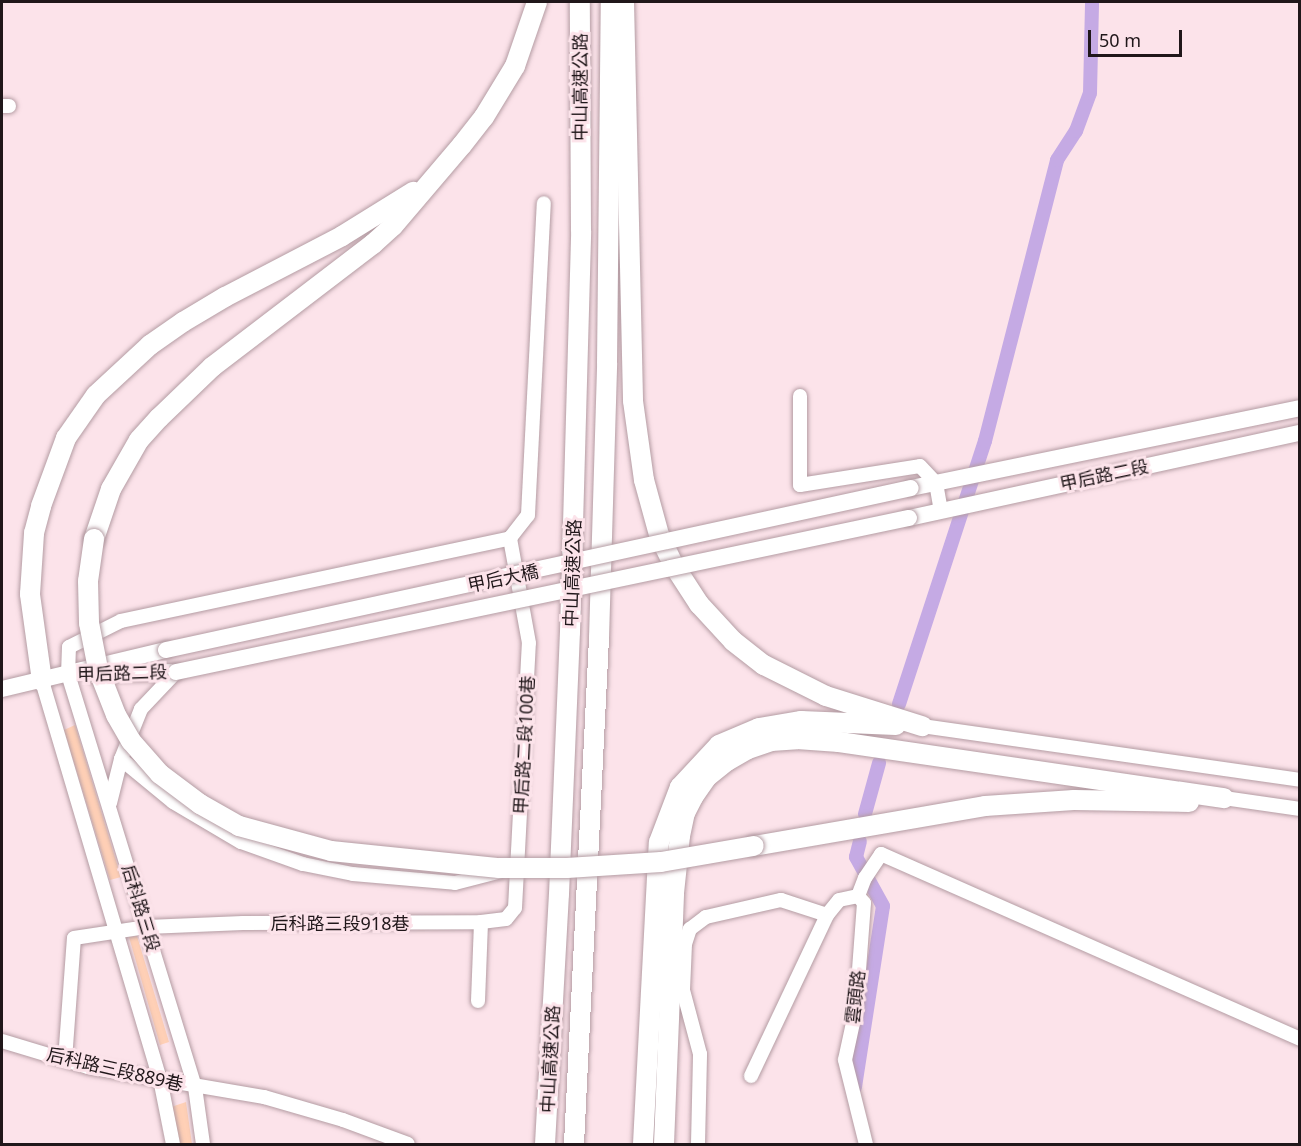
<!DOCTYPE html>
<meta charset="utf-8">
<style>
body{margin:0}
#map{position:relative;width:1301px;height:1146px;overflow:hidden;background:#fce3ea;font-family:"Noto Sans","Noto Sans TC",sans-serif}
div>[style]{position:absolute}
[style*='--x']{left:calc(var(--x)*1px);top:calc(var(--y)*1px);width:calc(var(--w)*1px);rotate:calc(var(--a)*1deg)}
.green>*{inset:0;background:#ffd0b6}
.canal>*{height:14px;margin:-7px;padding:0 7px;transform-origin:7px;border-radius:7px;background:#c5aae4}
.roads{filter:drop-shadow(0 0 2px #b49ca3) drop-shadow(0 0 2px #b49ca3)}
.minor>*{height:14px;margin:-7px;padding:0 7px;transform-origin:7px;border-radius:7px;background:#fff}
.major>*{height:16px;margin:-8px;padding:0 8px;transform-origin:8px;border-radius:8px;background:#fff}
.highway>*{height:20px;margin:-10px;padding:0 10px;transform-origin:10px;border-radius:10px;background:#fff}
.bridges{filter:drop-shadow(0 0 2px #b49ca3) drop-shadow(0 0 2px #b49ca3)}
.major-bridge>*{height:16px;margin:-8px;padding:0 8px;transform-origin:8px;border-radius:8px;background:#fff}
.highway-bridge>*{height:20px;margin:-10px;padding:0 10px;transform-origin:10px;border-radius:10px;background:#fff}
span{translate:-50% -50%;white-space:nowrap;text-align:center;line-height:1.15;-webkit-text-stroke:6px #fce3ea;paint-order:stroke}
.street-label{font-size:18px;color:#20171a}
.frame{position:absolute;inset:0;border:3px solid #20171a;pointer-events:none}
.scale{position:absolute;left:1088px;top:30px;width:94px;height:27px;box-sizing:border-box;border:3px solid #20171a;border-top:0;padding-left:8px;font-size:18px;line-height:21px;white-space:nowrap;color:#20171a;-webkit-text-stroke:4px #fce3ea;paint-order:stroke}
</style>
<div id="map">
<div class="green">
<div style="clip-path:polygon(75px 725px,121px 877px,110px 880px,64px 730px)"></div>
<div style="clip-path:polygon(137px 936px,169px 1042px,160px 1045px,129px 937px)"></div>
<div style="clip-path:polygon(186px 1102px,192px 1144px,178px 1144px,171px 1107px)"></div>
</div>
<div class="canal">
<div style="--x:899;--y:704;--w:277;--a:-71.9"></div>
<div style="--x:985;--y:441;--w:290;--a:-75.6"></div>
<div style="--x:1057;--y:160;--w:35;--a:-57"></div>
<div style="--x:1076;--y:131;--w:40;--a:-69.8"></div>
<div style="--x:1090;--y:93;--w:91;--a:-88.7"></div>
<div style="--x:865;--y:814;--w:53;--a:-74.6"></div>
<div style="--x:855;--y:1087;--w:183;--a:-81.2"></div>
<div style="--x:883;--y:906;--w:56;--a:-118.9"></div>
<div style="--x:856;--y:857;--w:16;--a:-76"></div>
</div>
<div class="roads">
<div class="minor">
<div style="--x:2;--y:106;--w:7;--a:0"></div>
<div style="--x:800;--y:396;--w:89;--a:90"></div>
<div style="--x:800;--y:485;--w:121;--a:-9"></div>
<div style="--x:920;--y:466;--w:23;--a:47"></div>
<div style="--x:936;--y:483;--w:28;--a:80"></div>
<div style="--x:42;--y:681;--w:415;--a:73.5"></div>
<div style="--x:160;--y:1079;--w:66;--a:78.7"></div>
<div style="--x:922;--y:726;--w:382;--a:8.1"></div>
<div style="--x:121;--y:759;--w:67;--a:39.6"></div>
<div style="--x:173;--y:802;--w:79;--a:30.5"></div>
<div style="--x:241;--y:842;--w:66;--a:19.5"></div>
<div style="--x:303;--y:864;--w:51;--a:11.3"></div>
<div style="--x:353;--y:874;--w:102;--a:5"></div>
<div style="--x:455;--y:883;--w:48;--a:-14.6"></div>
<div style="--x:1224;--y:798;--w:77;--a:8.2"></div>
<div style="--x:110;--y:803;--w:45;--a:-76"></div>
<div style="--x:121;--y:759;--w:54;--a:-68.2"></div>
<div style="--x:141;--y:709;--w:51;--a:-46.6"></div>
<div style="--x:858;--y:896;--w:19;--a:-69"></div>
<div style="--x:865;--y:878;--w:29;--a:-56"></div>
<div style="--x:881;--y:854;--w:458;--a:23.8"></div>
<div style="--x:858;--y:896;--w:9;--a:49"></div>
<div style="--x:864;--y:903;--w:106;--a:94.3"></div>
<div style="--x:856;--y:1009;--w:52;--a:102.2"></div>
<div style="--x:845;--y:1060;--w:87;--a:76"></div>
<div style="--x:478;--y:1001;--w:79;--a:-87.8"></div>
<div style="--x:2;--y:1041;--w:90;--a:16.8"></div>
<div style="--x:88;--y:1067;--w:179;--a:9.7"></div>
<div style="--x:264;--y:1097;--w:82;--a:16.2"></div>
<div style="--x:343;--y:1120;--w:69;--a:20.3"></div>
<div style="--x:65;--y:1060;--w:122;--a:-85.8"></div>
<div style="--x:74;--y:938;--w:74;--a:-8.6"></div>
<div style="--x:147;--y:927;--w:96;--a:-2.4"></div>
<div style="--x:243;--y:923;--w:238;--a:-0.2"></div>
<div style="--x:481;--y:922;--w:25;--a:-7"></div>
<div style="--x:506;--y:919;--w:14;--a:-51"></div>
<div style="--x:515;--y:908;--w:265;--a:-87"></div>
<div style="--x:529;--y:643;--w:107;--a:-100.3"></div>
<div style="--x:510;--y:538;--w:29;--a:-52"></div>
<div style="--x:528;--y:515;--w:312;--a:-87.1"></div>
<div style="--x:751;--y:1076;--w:178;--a:-64.7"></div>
<div style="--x:203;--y:1144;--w:58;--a:-98"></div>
<div style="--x:195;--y:1087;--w:431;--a:-107.1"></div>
<div style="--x:68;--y:675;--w:28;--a:-88"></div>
<div style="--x:69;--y:647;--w:58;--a:-26.6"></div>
<div style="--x:121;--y:621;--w:398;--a:-12"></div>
<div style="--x:698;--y:1144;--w:90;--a:-88.7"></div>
<div style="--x:700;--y:1054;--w:66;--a:-104.9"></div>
<div style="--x:683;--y:990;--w:46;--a:-87.5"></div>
<div style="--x:685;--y:944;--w:16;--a:-72"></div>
<div style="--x:690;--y:929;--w:20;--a:-37"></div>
<div style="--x:706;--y:917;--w:77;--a:-12.8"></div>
<div style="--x:781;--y:900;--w:48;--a:18.1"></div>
<div style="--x:827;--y:915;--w:19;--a:-51"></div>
<div style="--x:839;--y:900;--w:19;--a:-12"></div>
</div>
<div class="major">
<div style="--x:911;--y:488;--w:397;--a:-11.6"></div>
<div style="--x:909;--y:518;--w:400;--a:-12.3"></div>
<div style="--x:93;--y:674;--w:83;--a:-1.4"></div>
<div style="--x:2;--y:689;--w:169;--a:-13.4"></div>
</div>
<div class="highway">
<div style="--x:624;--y:2;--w:399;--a:88.7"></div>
<div style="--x:633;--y:401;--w:80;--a:82.1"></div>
<div style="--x:644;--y:480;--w:57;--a:74.7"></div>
<div style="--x:659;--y:535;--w:32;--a:64"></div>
<div style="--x:673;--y:564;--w:48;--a:57"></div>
<div style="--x:699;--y:604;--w:50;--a:47.4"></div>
<div style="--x:733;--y:641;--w:39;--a:38"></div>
<div style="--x:764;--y:665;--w:69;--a:26.6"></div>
<div style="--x:826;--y:696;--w:101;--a:17.4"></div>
<div style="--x:94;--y:539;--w:53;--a:-71.2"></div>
<div style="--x:111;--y:489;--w:56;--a:-60.3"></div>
<div style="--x:139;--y:440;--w:30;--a:-48"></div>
<div style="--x:159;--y:418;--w:74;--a:-43.9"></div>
<div style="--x:212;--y:367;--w:203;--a:-37.4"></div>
<div style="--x:373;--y:244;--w:27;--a:-42"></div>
<div style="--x:393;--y:226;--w:106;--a:-49.6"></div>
<div style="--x:462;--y:145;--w:36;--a:-52"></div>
<div style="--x:484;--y:117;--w:60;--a:-58.7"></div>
<div style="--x:515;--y:66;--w:68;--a:-71"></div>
<div style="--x:42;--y:681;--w:88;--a:-97.9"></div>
<div style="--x:30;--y:594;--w:61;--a:-86.2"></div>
<div style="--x:34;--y:533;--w:28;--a:-75"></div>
<div style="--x:41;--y:506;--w:72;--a:-69.8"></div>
<div style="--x:66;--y:438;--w:52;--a:-55.1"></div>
<div style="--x:96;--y:395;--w:74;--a:-42.8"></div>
<div style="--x:150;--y:345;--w:40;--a:-34.9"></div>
<div style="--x:183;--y:322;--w:49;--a:-30.8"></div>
<div style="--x:225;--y:297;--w:132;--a:-27.5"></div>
<div style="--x:342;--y:236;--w:84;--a:-31.8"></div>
<div style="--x:754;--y:846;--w:234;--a:-9.8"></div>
<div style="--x:985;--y:806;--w:89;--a:-3.9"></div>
<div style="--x:1074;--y:800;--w:115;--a:1"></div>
<div style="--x:545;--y:1144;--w:250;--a:-86.8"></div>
<div style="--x:559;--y:894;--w:262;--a:-87.6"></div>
<div style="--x:570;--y:632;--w:401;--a:-88.4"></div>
<div style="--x:581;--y:231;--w:229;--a:-90.3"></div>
<div style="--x:574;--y:1144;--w:507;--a:-87.17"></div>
<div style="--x:599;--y:638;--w:275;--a:-88.3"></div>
<div style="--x:607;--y:363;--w:361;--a:-89.4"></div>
<div style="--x:643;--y:1144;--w:302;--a:-87"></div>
<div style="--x:659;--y:842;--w:59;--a:-69.1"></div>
<div style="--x:680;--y:787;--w:57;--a:-47.1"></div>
<div style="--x:719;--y:745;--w:43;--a:-23"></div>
<div style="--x:759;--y:728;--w:43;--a:-9.5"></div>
<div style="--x:801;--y:721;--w:95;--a:2.4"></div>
<div style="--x:664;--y:1144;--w:251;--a:-87.7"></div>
<div style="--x:674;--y:893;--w:57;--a:-84"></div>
<div style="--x:680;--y:836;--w:24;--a:-78"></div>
<div style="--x:685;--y:813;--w:18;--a:-63"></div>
<div style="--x:693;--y:797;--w:24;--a:-55"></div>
<div style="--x:707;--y:777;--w:26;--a:-39"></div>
<div style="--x:727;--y:761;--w:24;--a:-30"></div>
<div style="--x:748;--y:749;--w:24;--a:-19"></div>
<div style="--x:771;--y:741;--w:26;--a:-4"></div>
<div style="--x:797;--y:739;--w:42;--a:4.1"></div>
<div style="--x:839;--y:742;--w:389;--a:8.3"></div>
</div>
</div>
<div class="bridges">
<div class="major-bridge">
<div style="--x:166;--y:650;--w:762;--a:-12.27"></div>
<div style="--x:176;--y:672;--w:749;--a:-11.87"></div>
</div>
<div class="highway-bridge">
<div style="--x:94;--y:539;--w:42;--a:98.1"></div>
<div style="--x:88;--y:581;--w:42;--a:88.6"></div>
<div style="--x:89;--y:623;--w:47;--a:78.9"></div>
<div style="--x:98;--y:669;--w:49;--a:68.6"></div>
<div style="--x:116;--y:715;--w:30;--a:60"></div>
<div style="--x:131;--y:741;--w:44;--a:48.7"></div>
<div style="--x:160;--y:774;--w:50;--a:36.9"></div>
<div style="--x:200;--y:804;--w:45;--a:29.4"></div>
<div style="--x:239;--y:826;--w:95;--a:15.2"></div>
<div style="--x:331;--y:851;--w:169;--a:5.8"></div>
<div style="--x:499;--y:868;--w:68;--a:0"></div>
<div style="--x:567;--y:868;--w:94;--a:-3.7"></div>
<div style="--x:661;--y:862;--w:94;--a:-9.8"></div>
</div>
</div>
<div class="street-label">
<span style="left:580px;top:87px;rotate:-90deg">中山高速公路</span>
<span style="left:1104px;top:475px;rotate:-12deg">甲后路二段</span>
<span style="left:572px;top:573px;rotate:-88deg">中山高速公路</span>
<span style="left:503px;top:578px;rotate:-12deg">甲后大橋</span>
<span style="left:122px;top:673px;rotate:-2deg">甲后路二段</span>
<span style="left:524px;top:745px;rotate:-87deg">甲后路二段100巷</span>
<span style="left:141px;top:908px;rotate:73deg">后科路三段</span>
<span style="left:340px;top:923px">后科路三段918巷</span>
<span style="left:855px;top:997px;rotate:-83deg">雲頭路</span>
<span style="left:550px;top:1059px;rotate:-87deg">中山高速公路</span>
<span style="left:115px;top:1069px;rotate:13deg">后科路三段889巷</span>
</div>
<div class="frame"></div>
<div class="scale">50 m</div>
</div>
